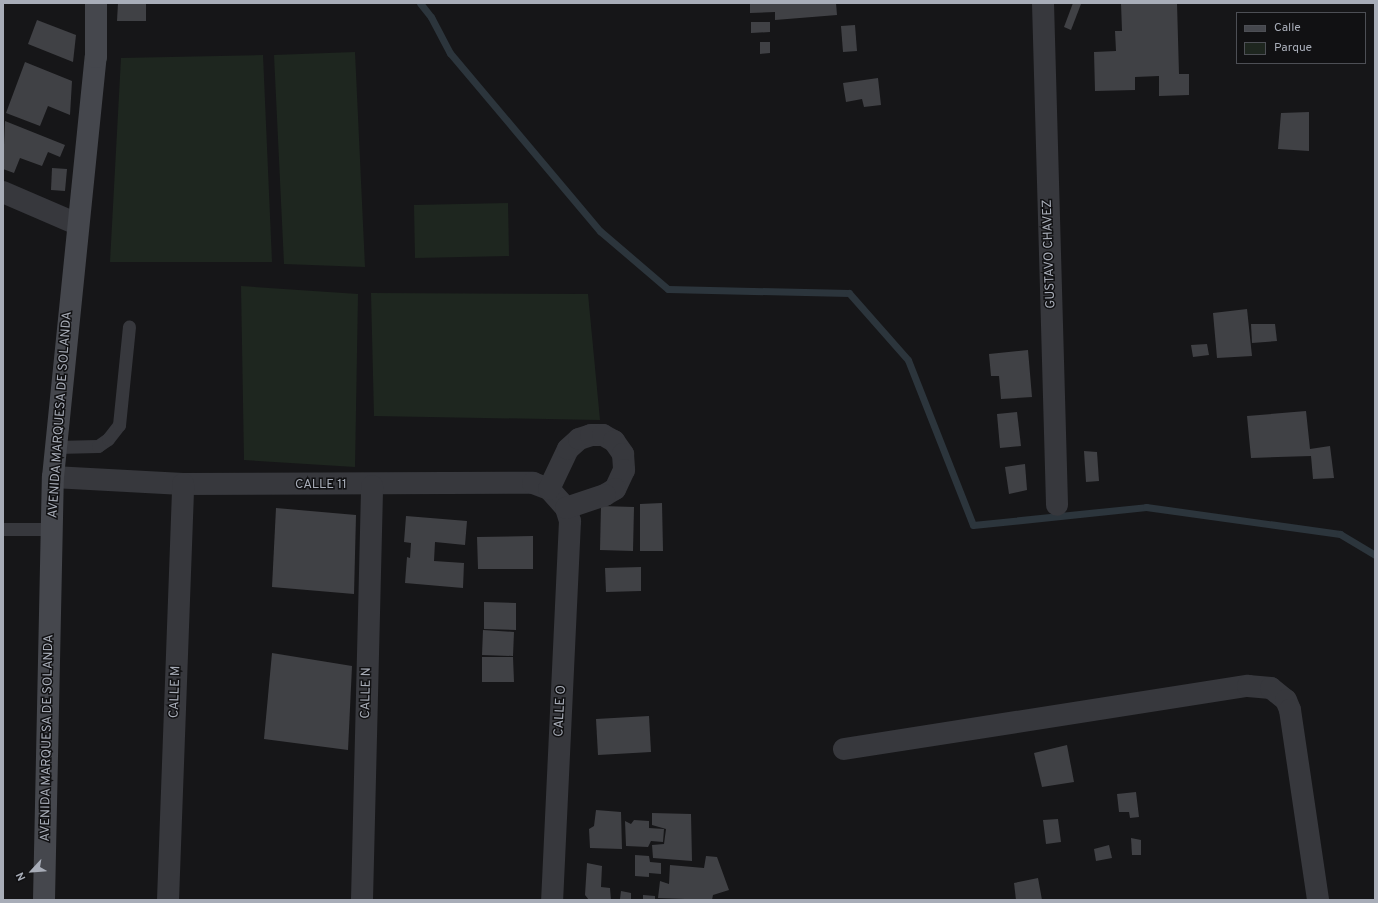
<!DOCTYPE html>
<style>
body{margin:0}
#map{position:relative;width:1378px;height:903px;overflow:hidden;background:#161618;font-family:Overpass,sans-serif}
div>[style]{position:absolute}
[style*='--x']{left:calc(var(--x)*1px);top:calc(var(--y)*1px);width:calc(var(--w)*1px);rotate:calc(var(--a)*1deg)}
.green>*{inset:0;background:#1e261f}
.stream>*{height:7px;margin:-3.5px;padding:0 3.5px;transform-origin:3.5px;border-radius:3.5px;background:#2c353c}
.building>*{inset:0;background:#404145}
.lane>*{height:13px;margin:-6.5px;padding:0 6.5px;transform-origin:6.5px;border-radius:6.5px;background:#37383d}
.street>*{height:22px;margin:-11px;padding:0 11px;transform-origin:11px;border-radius:11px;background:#37383d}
.secondary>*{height:22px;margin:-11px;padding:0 11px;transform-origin:11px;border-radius:11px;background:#45474d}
span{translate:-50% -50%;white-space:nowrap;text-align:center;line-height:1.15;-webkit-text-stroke:3px #111113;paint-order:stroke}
.street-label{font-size:13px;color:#a8adb8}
.frame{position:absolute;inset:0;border:4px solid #a8adb8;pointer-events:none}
.legend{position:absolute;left:1236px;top:12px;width:130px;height:52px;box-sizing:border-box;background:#111113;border:1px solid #4d4f55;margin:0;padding:5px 7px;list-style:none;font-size:12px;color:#a8adb8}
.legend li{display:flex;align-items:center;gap:8px;height:20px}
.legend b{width:20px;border:1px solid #4d4f55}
.north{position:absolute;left:12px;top:851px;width:40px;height:40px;-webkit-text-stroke:3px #111113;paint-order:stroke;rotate:244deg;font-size:11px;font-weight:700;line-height:16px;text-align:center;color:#a8adb8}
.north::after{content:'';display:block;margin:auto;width:14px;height:18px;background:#a8adb8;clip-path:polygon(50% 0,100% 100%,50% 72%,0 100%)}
</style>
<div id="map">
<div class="green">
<div style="clip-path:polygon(355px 52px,365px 267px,284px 264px,274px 55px)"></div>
<div style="clip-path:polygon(263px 55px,272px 262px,110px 262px,121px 58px)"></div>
<div style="clip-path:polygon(508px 203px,509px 256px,415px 258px,414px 205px)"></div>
<div style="clip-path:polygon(241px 286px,358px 294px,355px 467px,244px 460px)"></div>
<div style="clip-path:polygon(371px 293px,588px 294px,600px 420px,374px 416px)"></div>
</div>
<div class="stream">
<div style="--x:420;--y:3;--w:18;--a:52"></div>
<div style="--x:431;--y:17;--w:41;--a:62.2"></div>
<div style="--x:450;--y:53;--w:233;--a:49.9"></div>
<div style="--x:600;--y:231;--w:89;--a:40.5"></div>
<div style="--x:668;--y:289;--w:181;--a:1.3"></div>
<div style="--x:849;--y:293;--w:89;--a:48.6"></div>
<div style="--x:908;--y:360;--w:177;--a:68.5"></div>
<div style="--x:973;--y:525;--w:174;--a:-5.9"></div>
<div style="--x:1146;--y:507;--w:196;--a:7.9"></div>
<div style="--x:1340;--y:534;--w:41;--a:31"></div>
</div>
<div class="building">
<div style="clip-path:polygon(118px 3px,146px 3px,146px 21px,117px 21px)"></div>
<div style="clip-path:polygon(750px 3px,836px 3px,837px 15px,775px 20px,775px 12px,750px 13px)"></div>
<div style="clip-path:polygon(1073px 3px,1081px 4px,1071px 30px,1064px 27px)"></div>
<div style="clip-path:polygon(1121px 3px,1177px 3px,1179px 74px,1189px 74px,1189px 95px,1159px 96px,1159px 76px,1135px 77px,1135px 90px,1095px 91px,1094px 52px,1116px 51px,1115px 31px,1122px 31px)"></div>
<div style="clip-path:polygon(37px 20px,76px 35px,73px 62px,28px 44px)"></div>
<div style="clip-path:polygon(751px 22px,770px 22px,770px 32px,751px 33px)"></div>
<div style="clip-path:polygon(855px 25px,857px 51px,843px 52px,841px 26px)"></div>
<div style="clip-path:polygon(760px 42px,770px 42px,770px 53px,760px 54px)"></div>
<div style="clip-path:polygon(25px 62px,72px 81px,70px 115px,48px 106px,40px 126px,6px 113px)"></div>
<div style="clip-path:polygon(878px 78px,881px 105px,864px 107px,862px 99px,846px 102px,843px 83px)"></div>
<div style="clip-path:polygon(1309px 112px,1309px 151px,1278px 149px,1281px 113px)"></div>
<div style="clip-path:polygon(5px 121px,65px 145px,60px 157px,48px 152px,42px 166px,20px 158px,14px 173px,3px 169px)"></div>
<div style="clip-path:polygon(52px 168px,67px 169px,65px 191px,51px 190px)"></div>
<div style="clip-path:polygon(1247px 309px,1252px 356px,1217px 358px,1213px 313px)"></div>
<div style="clip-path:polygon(1251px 324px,1275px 324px,1277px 341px,1252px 343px)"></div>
<div style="clip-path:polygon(1207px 344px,1209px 355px,1193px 357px,1191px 345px)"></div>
<div style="clip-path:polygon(1028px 350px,1032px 397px,1001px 399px,999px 376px,991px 376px,989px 354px)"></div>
<div style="clip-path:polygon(1306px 411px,1310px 449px,1330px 446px,1334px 478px,1313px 479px,1311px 456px,1251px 458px,1247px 416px)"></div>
<div style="clip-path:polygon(1017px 412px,1021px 446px,1000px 448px,997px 414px)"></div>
<div style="clip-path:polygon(1084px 451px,1097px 452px,1099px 481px,1086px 482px)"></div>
<div style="clip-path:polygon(1025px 464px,1027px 490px,1009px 494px,1005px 467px)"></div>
<div style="clip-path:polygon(662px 503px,663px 551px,640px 551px,640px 504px)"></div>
<div style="clip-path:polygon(601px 506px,634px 507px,633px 551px,600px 550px)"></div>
<div style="clip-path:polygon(276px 508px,356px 515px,354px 594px,272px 587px)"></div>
<div style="clip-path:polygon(406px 516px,467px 521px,465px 545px,435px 542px,434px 561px,464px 563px,463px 588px,405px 583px,407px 557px,410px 558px,411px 543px,404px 542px)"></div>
<div style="clip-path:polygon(533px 536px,533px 569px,478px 569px,477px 537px)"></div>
<div style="clip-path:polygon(641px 567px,641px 591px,606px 592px,605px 568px)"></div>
<div style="clip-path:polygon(484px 602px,516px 603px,516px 630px,484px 629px)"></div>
<div style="clip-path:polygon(483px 630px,514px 632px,513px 656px,482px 655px)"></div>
<div style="clip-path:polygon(272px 653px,352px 666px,348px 750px,264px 739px)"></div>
<div style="clip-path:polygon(482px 657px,513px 657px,514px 682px,482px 682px)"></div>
<div style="clip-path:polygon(649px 716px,651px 752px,598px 755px,596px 719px)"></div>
<div style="clip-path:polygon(1067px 745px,1074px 782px,1042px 787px,1034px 753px)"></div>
<div style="clip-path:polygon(1136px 792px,1139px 817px,1130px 818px,1129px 812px,1119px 812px,1117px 794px)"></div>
<div style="clip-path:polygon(596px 810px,621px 812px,622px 849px,590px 848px,589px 829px,594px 826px)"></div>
<div style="clip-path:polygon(652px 813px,691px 814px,692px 861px,653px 858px,652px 845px,664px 844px,666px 829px,652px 825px)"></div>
<div style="clip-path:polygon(1058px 819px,1061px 842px,1046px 844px,1043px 820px)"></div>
<div style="clip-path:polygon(634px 820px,649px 821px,649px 828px,664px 829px,663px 842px,651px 841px,648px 847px,626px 846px,625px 821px,631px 824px)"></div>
<div style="clip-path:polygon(1131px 838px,1141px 840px,1141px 855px,1132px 855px)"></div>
<div style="clip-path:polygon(1109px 845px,1112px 858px,1096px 861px,1094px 849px)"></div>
<div style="clip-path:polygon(635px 855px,649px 856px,650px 862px,661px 863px,661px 874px,649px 873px,649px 877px,635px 876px)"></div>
<div style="clip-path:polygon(706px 856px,717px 857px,729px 890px,713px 895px,712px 900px,658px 898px,660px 881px,669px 884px,670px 865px,704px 868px)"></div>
<div style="clip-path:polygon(587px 863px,602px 866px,601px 887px,610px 888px,611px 900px,589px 900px,585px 895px)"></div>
<div style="clip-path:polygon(1038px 878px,1042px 900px,1016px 900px,1014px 883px)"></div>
<div style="clip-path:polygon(621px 891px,631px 893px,631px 899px,620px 899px)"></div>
<div style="clip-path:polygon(643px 895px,655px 896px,655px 900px,643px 900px)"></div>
</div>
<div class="lane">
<div style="--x:56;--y:447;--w:42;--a:-1.4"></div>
<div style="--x:98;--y:446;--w:12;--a:-35"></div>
<div style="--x:108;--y:439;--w:18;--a:-52"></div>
<div style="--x:119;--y:425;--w:99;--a:-84.2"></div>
<div style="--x:3;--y:529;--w:49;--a:0"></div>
</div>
<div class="street">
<div style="--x:1043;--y:3;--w:502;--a:88.4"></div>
<div style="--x:3;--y:192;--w:81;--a:23.4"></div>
<div style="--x:53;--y:477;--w:130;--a:3.1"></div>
<div style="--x:183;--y:484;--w:350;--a:-0.2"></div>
<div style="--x:533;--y:483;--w:17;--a:21"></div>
<div style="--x:549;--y:489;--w:25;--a:48"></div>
<div style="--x:566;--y:508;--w:14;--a:73"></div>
<div style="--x:570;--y:521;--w:379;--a:92.7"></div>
<div style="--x:549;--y:489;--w:44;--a:-64.6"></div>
<div style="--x:568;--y:449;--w:15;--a:-42"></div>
<div style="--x:579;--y:439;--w:13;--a:-18"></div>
<div style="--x:591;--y:435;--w:12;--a:0"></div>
<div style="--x:603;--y:435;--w:13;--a:29"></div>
<div style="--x:614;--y:441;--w:16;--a:55"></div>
<div style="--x:623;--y:454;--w:16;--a:86"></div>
<div style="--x:624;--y:470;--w:21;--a:115"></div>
<div style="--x:615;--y:489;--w:12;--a:149"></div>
<div style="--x:605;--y:495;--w:41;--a:161.6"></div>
<div style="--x:844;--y:749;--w:409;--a:-8.9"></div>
<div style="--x:1248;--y:686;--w:23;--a:5"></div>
<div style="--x:1271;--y:688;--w:19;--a:39"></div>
<div style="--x:1286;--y:700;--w:11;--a:68"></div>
<div style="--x:1290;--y:710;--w:192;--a:81.6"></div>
<div style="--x:168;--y:900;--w:416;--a:-87.9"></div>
<div style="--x:362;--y:900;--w:414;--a:-88.6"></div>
</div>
<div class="secondary">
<div style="--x:44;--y:900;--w:423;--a:-88.8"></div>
<div style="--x:53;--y:477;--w:422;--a:-84.2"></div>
<div style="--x:96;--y:57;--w:54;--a:-90"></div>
</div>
<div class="street-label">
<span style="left:1050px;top:254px;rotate:-92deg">GUSTAVO CHAVEZ</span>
<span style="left:61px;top:415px;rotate:-86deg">AVENIDA MARQUESA DE SOLANDA</span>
<span style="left:321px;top:485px">CALLE 11</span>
<span style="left:176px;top:692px;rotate:-88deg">CALLE M</span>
<span style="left:367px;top:693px;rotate:-89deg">CALLE N</span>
<span style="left:561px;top:711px;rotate:-87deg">CALLE O</span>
<span style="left:48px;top:738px;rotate:-89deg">AVENIDA MARQUESA DE SOLANDA</span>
</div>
<div class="frame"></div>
<ul class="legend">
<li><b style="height:5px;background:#45474d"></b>Calle</li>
<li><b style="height:11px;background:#1e261f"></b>Parque</li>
</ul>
<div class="north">N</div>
</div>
